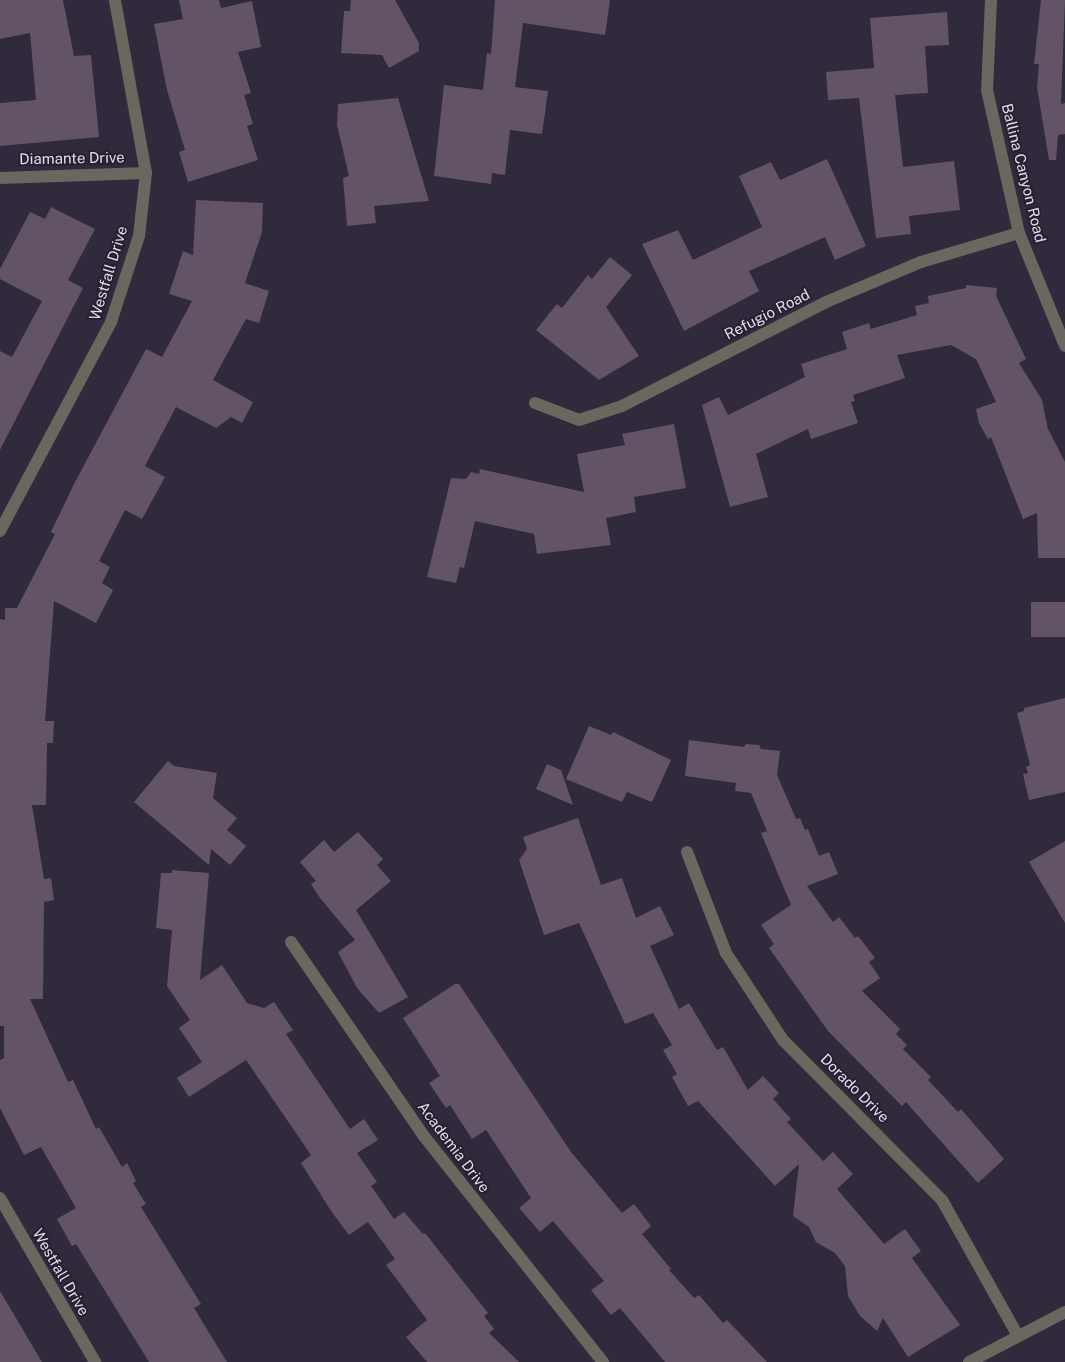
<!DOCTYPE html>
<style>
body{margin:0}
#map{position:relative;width:1065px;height:1362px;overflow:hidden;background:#302a3c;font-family:"Public Sans",sans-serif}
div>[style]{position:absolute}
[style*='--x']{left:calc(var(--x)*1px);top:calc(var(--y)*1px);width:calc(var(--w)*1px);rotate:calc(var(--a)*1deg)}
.building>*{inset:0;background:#625466}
.minor>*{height:12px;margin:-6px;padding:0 6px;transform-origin:6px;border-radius:6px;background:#6c675e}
span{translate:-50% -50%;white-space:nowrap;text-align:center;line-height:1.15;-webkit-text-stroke:4px #262032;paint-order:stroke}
.street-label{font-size:15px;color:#e0dce8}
</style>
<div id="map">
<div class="building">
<div style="clip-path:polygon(0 0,63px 0,74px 56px,91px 55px,99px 137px,0 146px,0 103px,36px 100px,30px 33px,0 39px)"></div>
<div style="clip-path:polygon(179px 0,219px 0,221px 8px,252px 1px,261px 47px,238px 52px,251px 93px,244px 95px,253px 124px,247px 126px,258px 160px,188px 182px,179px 152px,185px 150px,167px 90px,154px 24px,183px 19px)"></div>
<div style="clip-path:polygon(351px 0,395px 0,419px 43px,419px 51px,389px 68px,382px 55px,341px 53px,344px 11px,350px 11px)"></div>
<div style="clip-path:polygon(495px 0,610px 0,605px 35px,523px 23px,515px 87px,548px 91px,542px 134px,510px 130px,505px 175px,492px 173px,491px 184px,434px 176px,444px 85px,483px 90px,487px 53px,491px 54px)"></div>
<div style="clip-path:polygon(1041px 0,1065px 0,1061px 104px,1065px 103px,1065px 134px,1058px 135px,1056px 160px,1049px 160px,1037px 87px,1039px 64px,1034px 64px)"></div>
<div style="clip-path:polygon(947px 12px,949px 45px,925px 46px,928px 93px,895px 95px,903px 167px,954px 161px,960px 210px,909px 216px,911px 234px,876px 238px,859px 98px,828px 100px,826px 72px,874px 68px,870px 18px)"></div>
<div style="clip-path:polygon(398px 98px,429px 201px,374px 206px,376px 223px,347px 226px,343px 178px,349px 176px,337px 125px,338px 104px)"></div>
<div style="clip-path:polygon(827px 159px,866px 246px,835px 260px,825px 237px,749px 271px,759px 291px,684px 331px,642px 244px,678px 230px,693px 260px,762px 227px,739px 176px,771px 162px,780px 180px)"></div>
<div style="clip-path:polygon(196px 200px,263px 203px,262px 232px,245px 283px,269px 291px,259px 323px,246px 319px,213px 380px,253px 402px,242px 423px,231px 417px,216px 428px,176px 407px,145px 466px,165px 477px,142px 519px,125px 510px,99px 561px,110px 567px,102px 583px,113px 590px,96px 623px,54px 601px,45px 721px,54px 721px,53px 743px,47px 743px,46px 805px,32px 805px,44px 879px,51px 878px,54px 900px,44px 902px,43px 999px,30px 999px,68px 1082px,73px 1080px,96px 1129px,99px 1127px,122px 1167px,127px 1163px,136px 1181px,133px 1183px,146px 1204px,141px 1207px,201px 1304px,194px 1308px,227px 1362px,149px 1362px,76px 1244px,72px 1246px,57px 1219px,76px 1208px,41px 1147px,24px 1155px,0 1108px,0 1060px,4px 1058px,4px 1026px,0 1026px,0 619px,5px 620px,5px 608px,17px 608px,55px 534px,51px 532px,74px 484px,146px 349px,162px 357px,192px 301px,169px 294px,183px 251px,193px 255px)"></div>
<div style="clip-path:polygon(51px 207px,95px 229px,68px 280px,83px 288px,0 450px,0 351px,12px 357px,42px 301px,0 279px,0 269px,30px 212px,45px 219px)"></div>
<div style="clip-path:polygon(610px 257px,632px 275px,606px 307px,639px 356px,599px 380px,536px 330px,557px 304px,562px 308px,588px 275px,592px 279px)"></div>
<div style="clip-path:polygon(966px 285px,997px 288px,996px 296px,1026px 359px,1019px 363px,1042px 400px,1048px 429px,1065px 462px,1065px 558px,1038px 558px,1037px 513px,1023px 519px,991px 437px,988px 439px,979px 423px,976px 409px,996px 402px,976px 359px,951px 345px,897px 355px,905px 378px,853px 395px,855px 401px,851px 402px,858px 423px,811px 439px,808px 429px,756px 454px,768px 497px,730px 507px,702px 405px,719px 397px,728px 415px,805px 377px,801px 364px,847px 349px,842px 332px,869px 323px,871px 329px,917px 315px,915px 306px,929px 303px,928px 296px,966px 288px)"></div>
<div style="clip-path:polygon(674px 424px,686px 488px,634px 497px,636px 512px,606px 518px,611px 545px,537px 554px,534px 534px,475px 521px,464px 568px,460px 567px,456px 583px,427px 577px,451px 478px,466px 479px,471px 472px,479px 474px,480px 469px,584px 492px,577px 454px,625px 445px,622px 434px)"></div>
<div style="clip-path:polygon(1031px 602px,1065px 602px,1065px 637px,1031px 637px)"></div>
<div style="clip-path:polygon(1065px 698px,1065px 792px,1029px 800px,1023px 774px,1028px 773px,1026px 767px,1030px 765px,1017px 713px,1024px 711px,1024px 708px)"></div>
<div style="clip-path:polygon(589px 726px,611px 735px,613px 732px,671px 760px,652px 802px,627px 792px,622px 802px,566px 779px)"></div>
<div style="clip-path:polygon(689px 740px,744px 747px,746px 744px,759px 745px,761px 749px,780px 751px,777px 775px,796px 819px,800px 818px,805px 830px,808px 829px,819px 856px,829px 852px,838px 874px,807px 886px,833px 922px,839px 917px,855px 938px,858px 936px,875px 958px,869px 962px,880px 978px,862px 991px,900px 1029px,896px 1034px,907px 1045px,903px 1049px,931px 1077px,928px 1080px,958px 1112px,961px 1109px,1004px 1159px,978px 1183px,906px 1102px,902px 1106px,828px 1031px,769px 948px,774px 944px,761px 925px,791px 905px,761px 833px,767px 831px,751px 793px,735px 791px,736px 783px,685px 776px)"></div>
<div style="clip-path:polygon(168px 761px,174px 766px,217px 773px,213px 798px,237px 818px,227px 830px,246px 846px,230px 865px,211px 849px,209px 865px,134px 802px)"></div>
<div style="clip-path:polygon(547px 764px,561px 770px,573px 805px,536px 789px)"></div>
<div style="clip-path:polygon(578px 818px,601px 885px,622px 878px,636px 918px,660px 906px,674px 935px,650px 946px,679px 1009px,689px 1003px,717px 1050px,723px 1047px,748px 1090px,763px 1076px,779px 1093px,773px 1099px,791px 1119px,787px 1122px,823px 1161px,833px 1152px,853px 1174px,837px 1189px,884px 1244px,905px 1229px,921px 1251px,912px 1258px,960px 1325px,908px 1357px,883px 1318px,877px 1331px,860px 1316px,848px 1296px,845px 1266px,835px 1253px,816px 1242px,809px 1227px,793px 1216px,799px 1164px,775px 1186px,698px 1101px,688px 1106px,672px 1077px,677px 1074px,663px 1050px,672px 1045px,653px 1013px,625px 1024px,579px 923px,544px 935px,519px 860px,527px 849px,523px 837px)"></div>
<div style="clip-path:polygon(358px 832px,383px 859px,377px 865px,391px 881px,356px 910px,408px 997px,379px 1013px,357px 988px,338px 952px,355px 940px,320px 898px,311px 884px,316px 881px,300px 862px,324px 840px,334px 852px)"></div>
<div style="clip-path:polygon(1065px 841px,1065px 923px,1029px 862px)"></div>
<div style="clip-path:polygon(172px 870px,209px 873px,200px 980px,222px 965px,247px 1003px,264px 1008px,274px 1002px,293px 1030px,286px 1034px,350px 1129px,364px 1119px,378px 1140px,357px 1153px,377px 1182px,371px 1186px,394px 1219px,404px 1212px,423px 1234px,425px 1233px,488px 1313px,484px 1316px,494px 1329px,489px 1333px,519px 1362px,427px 1362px,406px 1337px,427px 1320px,386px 1265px,395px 1259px,368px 1222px,349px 1235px,331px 1211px,301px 1163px,311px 1155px,246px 1060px,189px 1097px,177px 1078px,202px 1062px,179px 1028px,190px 1020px,167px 986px,172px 930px,156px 928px,161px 873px,172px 873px)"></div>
<div style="clip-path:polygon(455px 984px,459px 984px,571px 1152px,622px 1213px,634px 1204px,651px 1226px,642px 1234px,671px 1269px,669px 1270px,694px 1298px,699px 1295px,723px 1323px,727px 1320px,767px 1362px,665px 1362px,620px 1308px,611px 1315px,591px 1290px,604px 1281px,553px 1221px,540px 1232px,519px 1208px,531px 1198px,486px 1130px,472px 1139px,450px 1105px,446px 1108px,429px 1083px,440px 1076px,403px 1018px)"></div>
<div style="clip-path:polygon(0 1291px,42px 1362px,0 1362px)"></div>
</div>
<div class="minor">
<div style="--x:991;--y:0;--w:90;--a:92.5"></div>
<div style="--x:987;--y:90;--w:147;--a:77.4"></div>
<div style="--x:1019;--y:233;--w:122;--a:67.8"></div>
<div style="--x:0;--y:178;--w:146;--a:-2"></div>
<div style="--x:535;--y:403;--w:47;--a:21.1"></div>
<div style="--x:579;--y:420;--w:45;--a:-18"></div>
<div style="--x:622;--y:406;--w:229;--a:-27"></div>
<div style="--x:826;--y:302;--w:103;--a:-22.8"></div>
<div style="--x:921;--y:262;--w:102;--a:-16.5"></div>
<div style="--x:0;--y:531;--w:237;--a:-62"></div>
<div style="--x:111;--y:322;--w:90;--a:-72"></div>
<div style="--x:139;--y:236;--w:63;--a:-83.7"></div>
<div style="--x:146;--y:173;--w:176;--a:-100.2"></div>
<div style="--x:687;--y:852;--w:108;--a:68.9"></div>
<div style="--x:726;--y:953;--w:104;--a:56.8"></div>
<div style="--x:783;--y:1040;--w:226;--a:45.2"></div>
<div style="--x:942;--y:1200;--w:156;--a:60.8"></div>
<div style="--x:291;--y:942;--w:234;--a:55.6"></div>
<div style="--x:423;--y:1135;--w:290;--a:51.6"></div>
<div style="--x:0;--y:1198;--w:190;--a:59.9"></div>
<div style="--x:969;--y:1362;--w:108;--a:-27.5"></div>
</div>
<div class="street-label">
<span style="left:72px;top:158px;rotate:-1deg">Diamante Drive</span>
<span style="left:1024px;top:173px;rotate:76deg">Ballina Canyon Road</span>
<span style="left:108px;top:273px;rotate:-73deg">Westfall Drive</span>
<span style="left:767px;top:314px;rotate:-27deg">Refugio Road</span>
<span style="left:855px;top:1088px;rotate:45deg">Dorado Drive</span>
<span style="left:454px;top:1147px;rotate:53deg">Academia Drive</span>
<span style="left:61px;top:1272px;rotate:60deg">Westfall Drive</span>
</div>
</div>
